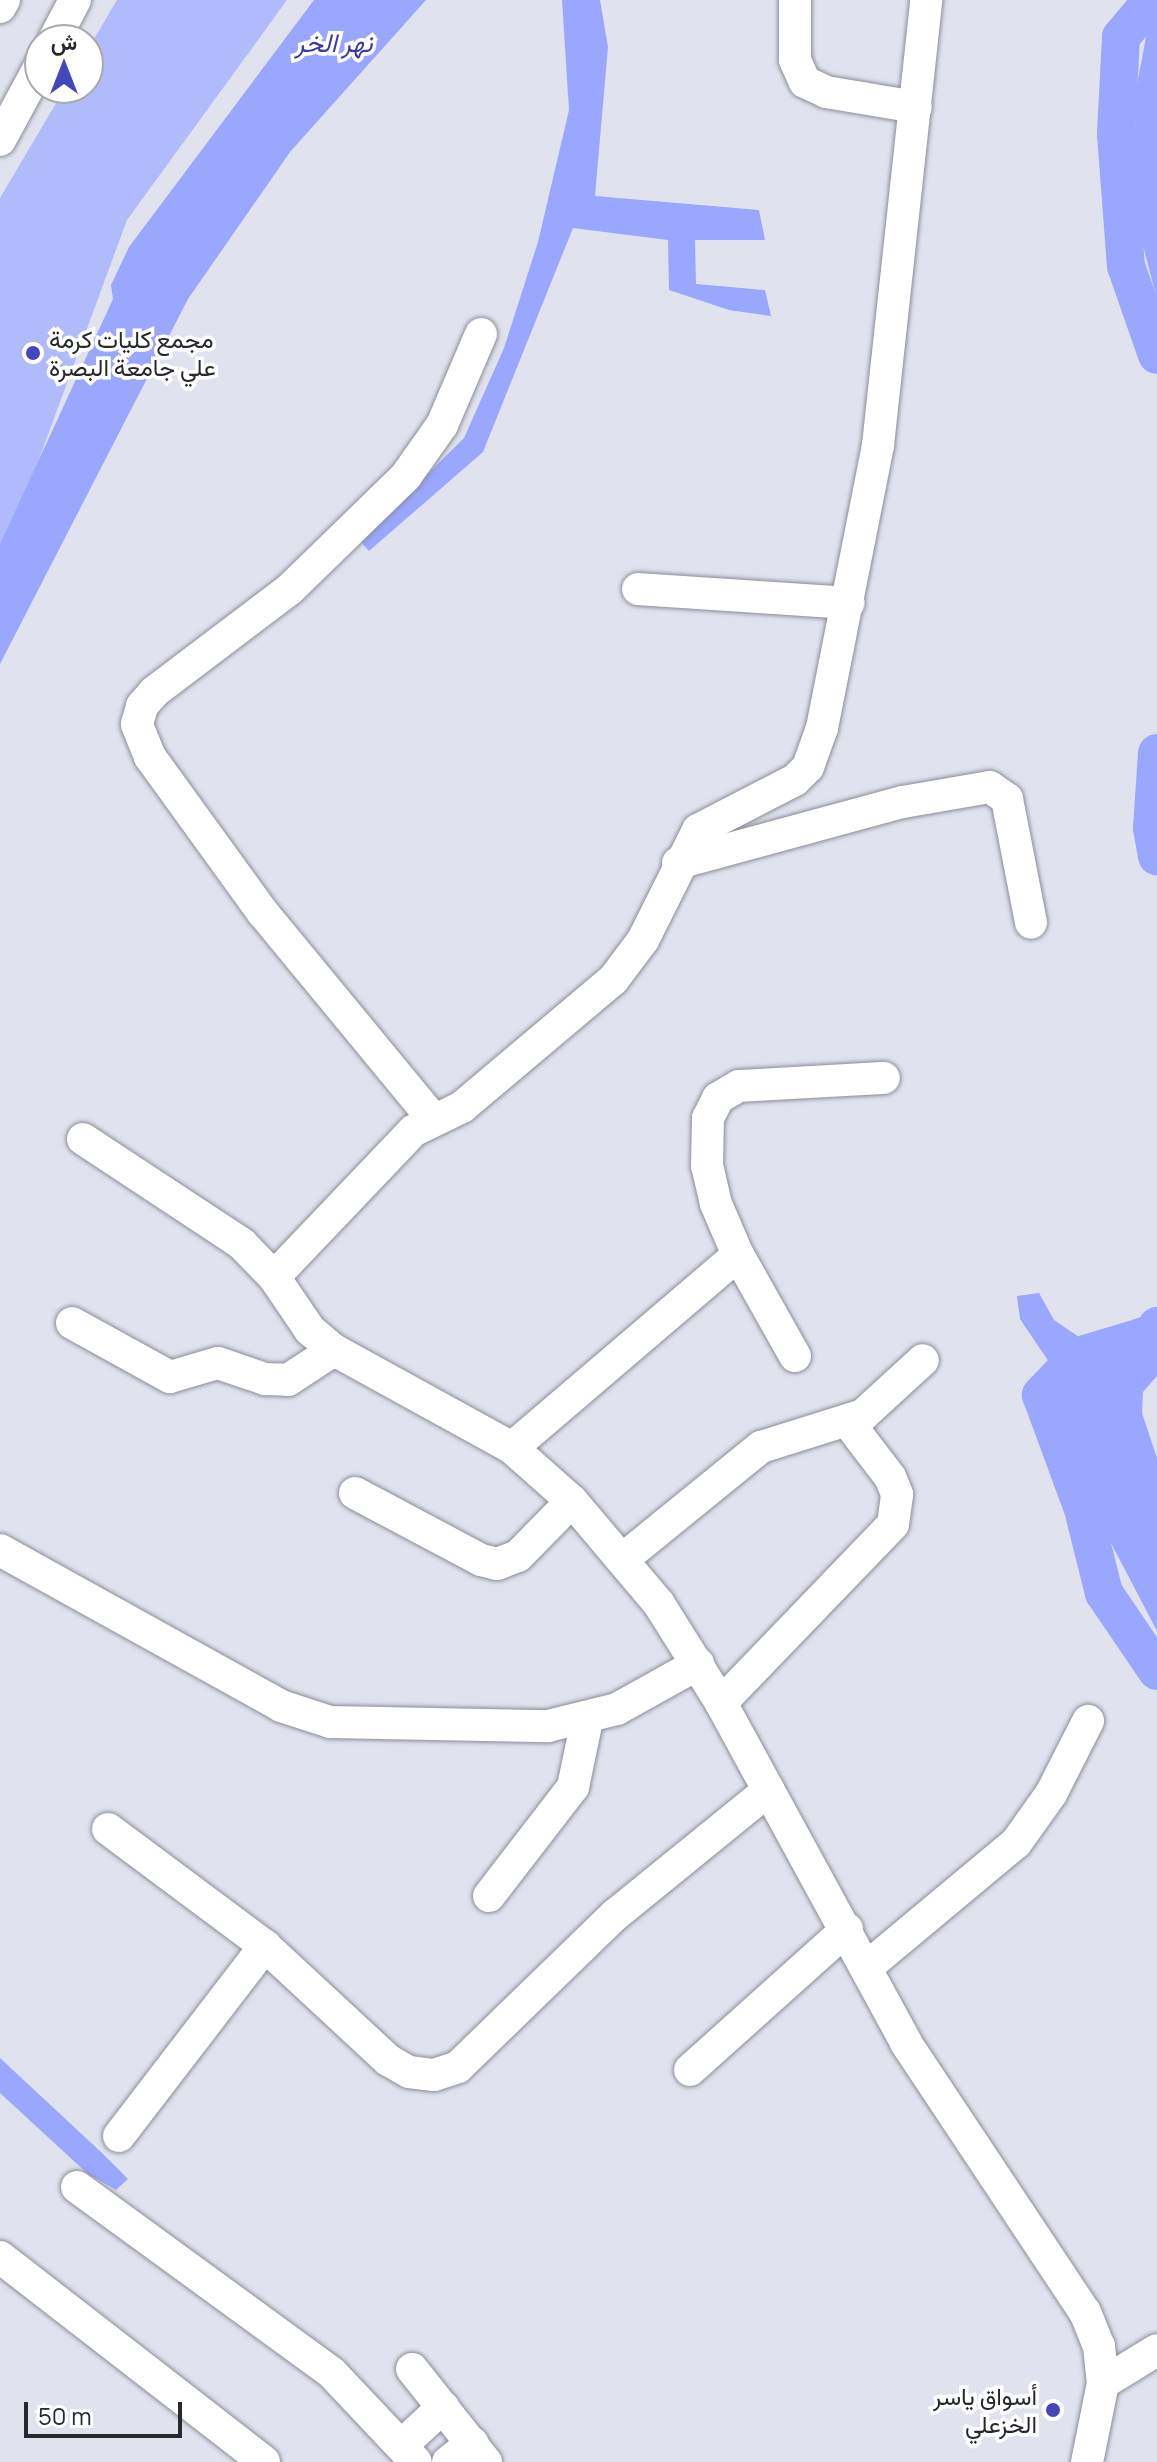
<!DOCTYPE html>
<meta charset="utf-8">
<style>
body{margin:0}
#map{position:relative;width:1157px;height:2462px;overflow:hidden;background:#e0e3ee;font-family:Manrope,Vazirmatn,sans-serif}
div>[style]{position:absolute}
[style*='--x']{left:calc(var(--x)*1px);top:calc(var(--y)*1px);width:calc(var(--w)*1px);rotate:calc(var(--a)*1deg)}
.green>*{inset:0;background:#afbbfa}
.water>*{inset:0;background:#99a7fe}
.river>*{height:38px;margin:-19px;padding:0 19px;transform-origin:19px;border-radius:19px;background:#99a7fe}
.roads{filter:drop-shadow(0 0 2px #8b8d98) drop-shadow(0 0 2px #8b8d98)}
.minor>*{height:32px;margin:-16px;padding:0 16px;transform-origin:16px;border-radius:16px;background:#fff}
.dots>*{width:22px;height:22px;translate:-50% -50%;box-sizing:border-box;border:4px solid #fff;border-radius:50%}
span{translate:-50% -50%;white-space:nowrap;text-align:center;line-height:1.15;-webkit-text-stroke:7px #fff;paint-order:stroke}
.poi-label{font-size:24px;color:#27282c}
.left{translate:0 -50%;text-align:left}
.right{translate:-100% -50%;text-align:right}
.water-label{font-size:26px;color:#393c9e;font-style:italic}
.north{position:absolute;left:24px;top:24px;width:80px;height:80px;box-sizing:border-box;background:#fff;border:2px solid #a9a9ab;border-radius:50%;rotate:0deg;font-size:22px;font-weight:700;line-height:32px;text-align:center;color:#27282c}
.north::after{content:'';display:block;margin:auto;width:28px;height:36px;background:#4447bc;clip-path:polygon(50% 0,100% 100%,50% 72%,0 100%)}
.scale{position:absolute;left:24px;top:2402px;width:158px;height:36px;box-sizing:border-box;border:4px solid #27282c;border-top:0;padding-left:10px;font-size:24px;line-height:28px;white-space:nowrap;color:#27282c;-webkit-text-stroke:6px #fff;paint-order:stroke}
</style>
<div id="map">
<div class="green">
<div style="clip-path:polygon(117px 0,287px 0,127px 220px,0 565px,0 198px,65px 88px,88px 88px,88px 49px)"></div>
</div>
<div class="water">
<div style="clip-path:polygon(314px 0,426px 0,290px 152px,188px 299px,0 664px,0 544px,113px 299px,111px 285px,129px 247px)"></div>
<div style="clip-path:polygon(562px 0,600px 0,608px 47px,595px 196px,759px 210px,765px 240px,695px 240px,696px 284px,765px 290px,771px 316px,729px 310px,669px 290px,668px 240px,573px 228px,483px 452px,369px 551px,360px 541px,464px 438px,504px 348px,538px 242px,569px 110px)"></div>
<div style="clip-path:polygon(1153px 0,1157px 0,1157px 299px,1133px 208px,1136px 90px)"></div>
<div style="clip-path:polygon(1039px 1293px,1054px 1320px,1082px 1339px,1157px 1311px,1157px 1376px,1143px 1392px,1142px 1413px,1157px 1458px,1157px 1631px,1100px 1522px,1049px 1362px,1020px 1319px,1017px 1296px)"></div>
<div style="clip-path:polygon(0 2058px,102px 2153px,128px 2179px,116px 2190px,88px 2174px,0 2093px)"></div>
</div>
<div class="river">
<div style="--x:1152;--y:0;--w:48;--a:130"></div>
<div style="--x:1121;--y:37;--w:97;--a:93"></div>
<div style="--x:1116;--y:134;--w:132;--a:85.7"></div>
<div style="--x:1126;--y:266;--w:94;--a:70.8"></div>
<div style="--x:1157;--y:753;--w:75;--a:93.8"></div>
<div style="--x:1152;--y:828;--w:29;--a:80"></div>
<div style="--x:1157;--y:1326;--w:7;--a:106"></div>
<div style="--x:1155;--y:1333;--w:80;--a:163.4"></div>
<div style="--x:1078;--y:1356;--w:54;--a:133.5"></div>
<div style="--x:1041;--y:1395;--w:121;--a:69.8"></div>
<div style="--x:1083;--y:1509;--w:87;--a:76"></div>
<div style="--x:1104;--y:1593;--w:94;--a:55.8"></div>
</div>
<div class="roads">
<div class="minor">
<div style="--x:795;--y:0;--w:60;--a:90"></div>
<div style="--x:795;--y:60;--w:24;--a:66"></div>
<div style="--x:805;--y:82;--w:23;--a:25"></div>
<div style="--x:826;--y:92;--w:91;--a:9.5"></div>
<div style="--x:0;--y:7;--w:8;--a:-60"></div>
<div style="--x:54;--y:40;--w:45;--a:-62.3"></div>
<div style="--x:0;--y:140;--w:84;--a:-61.6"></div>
<div style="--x:638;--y:589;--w:211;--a:3.8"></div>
<div style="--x:678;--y:863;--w:233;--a:-15.2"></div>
<div style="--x:903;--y:802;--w:88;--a:-9.8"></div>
<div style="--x:990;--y:787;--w:21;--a:35"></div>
<div style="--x:1007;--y:799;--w:126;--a:79"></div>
<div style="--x:433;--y:1119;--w:267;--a:-129.5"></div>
<div style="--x:263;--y:913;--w:193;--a:-125.9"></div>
<div style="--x:150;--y:757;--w:35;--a:-112"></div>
<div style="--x:137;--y:724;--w:19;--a:-74"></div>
<div style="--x:142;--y:706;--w:18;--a:-49"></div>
<div style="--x:154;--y:692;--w:171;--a:-37.1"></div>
<div style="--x:290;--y:589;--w:162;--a:-44.2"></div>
<div style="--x:406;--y:476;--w:62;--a:-54.8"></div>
<div style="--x:442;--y:425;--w:99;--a:-66.8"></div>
<div style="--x:83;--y:1139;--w:191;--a:33.4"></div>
<div style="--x:242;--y:1244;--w:46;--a:45.9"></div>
<div style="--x:274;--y:1277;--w:64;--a:55.8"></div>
<div style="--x:310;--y:1330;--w:31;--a:40"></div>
<div style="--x:334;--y:1350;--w:203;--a:28.8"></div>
<div style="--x:512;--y:1448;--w:80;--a:41.5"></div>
<div style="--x:572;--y:1501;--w:135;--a:49.8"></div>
<div style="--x:659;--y:1604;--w:117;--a:57.9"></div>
<div style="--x:721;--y:1703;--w:387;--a:61.4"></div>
<div style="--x:906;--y:2043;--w:323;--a:56.4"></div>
<div style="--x:1085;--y:2312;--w:37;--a:68"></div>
<div style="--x:1099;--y:2346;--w:37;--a:84"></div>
<div style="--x:1103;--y:2383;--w:81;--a:101.4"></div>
<div style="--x:274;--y:1277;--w:202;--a:-46.4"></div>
<div style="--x:413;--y:1131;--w:55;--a:-26.1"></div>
<div style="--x:462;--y:1107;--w:197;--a:-40.1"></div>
<div style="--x:613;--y:980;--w:50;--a:-53.1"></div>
<div style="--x:643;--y:940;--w:123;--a:-63.4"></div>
<div style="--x:698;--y:830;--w:109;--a:-27.3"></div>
<div style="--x:795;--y:780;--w:18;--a:-45"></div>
<div style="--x:808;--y:767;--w:41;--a:-70.3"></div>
<div style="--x:822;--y:728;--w:288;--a:-78.8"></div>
<div style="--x:878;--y:445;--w:448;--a:-83.8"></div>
<div style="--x:72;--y:1323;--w:112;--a:28.9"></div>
<div style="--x:170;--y:1377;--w:50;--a:-16.3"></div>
<div style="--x:218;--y:1363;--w:50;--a:18.8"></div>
<div style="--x:265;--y:1379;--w:23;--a:2"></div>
<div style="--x:288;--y:1380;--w:55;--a:-33.1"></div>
<div style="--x:795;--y:1356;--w:116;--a:-119.4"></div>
<div style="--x:738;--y:1255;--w:56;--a:-113.3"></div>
<div style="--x:716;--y:1204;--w:39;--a:-103"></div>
<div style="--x:707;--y:1166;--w:48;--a:-88.8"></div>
<div style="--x:708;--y:1118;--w:22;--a:-63"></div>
<div style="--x:718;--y:1098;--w:24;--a:-30"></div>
<div style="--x:739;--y:1086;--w:145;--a:-3.2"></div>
<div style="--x:512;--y:1448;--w:297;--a:-40.5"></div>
<div style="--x:355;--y:1493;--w:143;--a:28"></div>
<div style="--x:481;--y:1560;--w:16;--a:14"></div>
<div style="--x:497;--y:1564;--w:22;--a:-21"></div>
<div style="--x:518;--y:1556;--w:77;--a:-45.5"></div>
<div style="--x:0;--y:1550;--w:321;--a:29"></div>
<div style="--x:281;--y:1706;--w:52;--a:18.1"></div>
<div style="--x:330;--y:1722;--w:218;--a:1.1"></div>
<div style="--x:548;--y:1726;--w:71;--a:-13.8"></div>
<div style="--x:617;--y:1709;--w:93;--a:-29.1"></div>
<div style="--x:623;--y:1559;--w:178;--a:-39.1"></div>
<div style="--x:761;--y:1447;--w:107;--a:-17.4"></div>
<div style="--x:863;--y:1415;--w:81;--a:-42.5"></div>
<div style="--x:721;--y:1703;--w:248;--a:-46.1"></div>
<div style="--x:893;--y:1524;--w:30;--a:-82"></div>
<div style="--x:897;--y:1494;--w:18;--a:-112"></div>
<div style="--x:890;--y:1477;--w:69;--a:-127.4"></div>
<div style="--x:108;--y:1829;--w:196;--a:36.7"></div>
<div style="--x:265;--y:1946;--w:168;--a:42.8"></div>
<div style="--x:388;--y:2060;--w:24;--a:30"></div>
<div style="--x:409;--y:2072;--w:25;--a:7"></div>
<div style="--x:434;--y:2075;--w:25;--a:-18"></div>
<div style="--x:458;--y:2067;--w:219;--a:-44.1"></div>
<div style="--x:615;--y:1915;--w:198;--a:-39.1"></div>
<div style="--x:489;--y:1896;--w:138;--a:-52.4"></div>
<div style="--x:573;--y:1787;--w:68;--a:-78.2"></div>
<div style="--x:867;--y:1967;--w:194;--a:-39.8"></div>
<div style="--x:1016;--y:1843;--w:60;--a:-54.5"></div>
<div style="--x:1051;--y:1794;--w:82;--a:-63.1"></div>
<div style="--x:690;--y:2070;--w:211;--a:-41.9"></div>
<div style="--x:119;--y:2136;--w:240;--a:-52.5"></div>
<div style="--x:77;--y:2187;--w:316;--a:36.1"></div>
<div style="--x:332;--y:2373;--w:122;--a:46.7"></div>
<div style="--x:0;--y:2257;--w:334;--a:37.8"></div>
<div style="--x:412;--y:2369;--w:119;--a:51.5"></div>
<div style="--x:1103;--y:2383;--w:63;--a:-31.4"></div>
<div style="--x:402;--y:2445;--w:56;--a:-42.8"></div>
<div style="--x:448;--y:2462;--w:31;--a:-38"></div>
</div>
</div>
<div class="dots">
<div style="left:33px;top:353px;background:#4447bc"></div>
<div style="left:1053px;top:2410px;background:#4447bc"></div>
</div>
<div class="poi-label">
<span class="left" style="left:49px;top:353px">مجمع كليات كرمة<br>علي جامعة البصرة</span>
<span class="right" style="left:1037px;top:2410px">أسواق ياسر<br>الخزعلي</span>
</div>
<div class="water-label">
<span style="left:334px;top:43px">نهر الخر</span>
</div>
<div class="north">ش</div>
<div class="scale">50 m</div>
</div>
